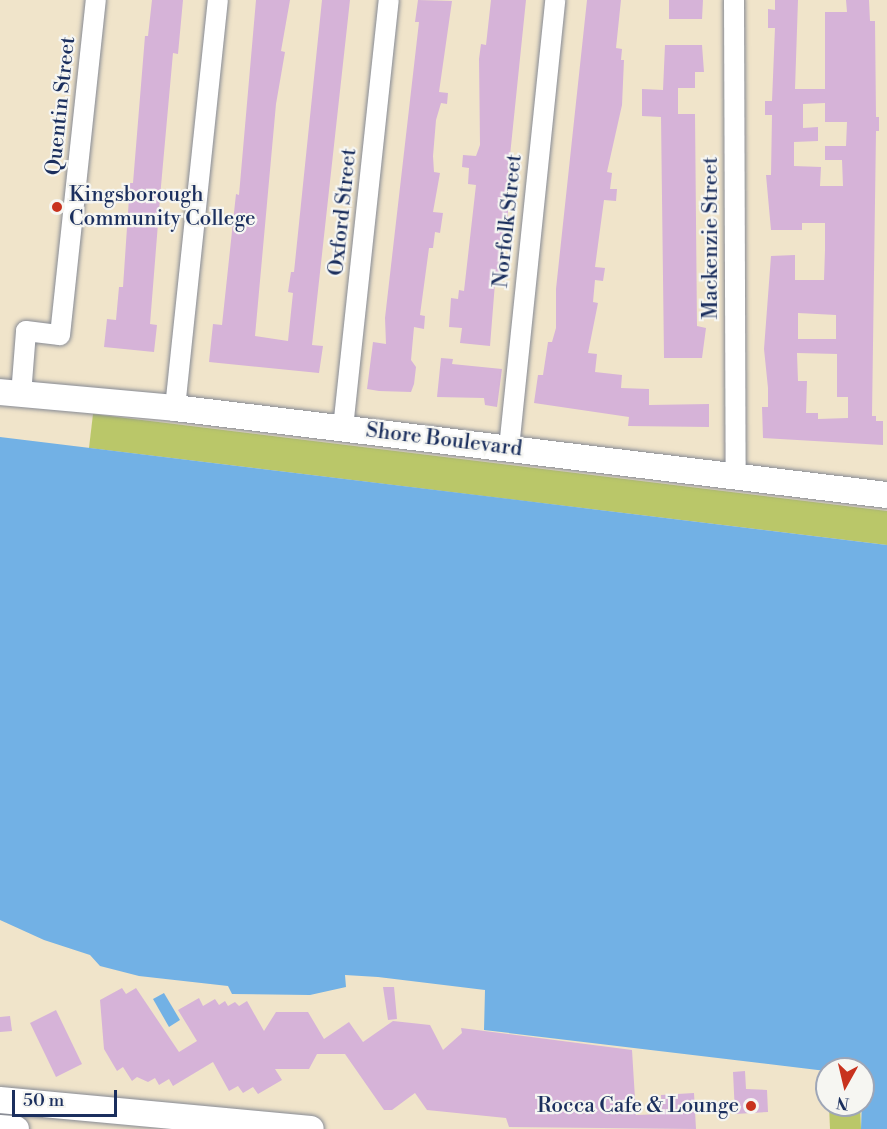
<!DOCTYPE html>
<style>
body{margin:0}
#map{position:relative;width:887px;height:1129px;overflow:hidden;background:#f0e4ca;font-family:"Libre Bodoni",serif}
div>[style]{position:absolute}
[style*='--x']{left:calc(var(--x)*1px);top:calc(var(--y)*1px);width:calc(var(--w)*1px);rotate:calc(var(--a)*1deg)}
.green>*{inset:0;background:#bac769}
.water>*{inset:0;background:#72b1e5}
.building>*{inset:0;background:#d6b3d8}
.roads{filter:drop-shadow(0 0 2px #868a94) drop-shadow(0 0 2px #868a94)}
.minor>*{height:20px;margin:-10px;padding:0 10px;transform-origin:10px;border-radius:10px;background:#fff}
.major>*{height:26px;margin:-13px;padding:0 13px;transform-origin:13px;border-radius:13px;background:#fff}
.dots>*{width:16px;height:16px;translate:-50% -50%;box-sizing:border-box;border:3px solid #f6f6f2;border-radius:50%}
span{translate:-50% -50%;white-space:nowrap;text-align:center;line-height:1.15;-webkit-text-stroke:4.5px #f6f6f2;paint-order:stroke}
.street-label{font-size:21px;color:#1b2f5e}
.poi-label{font-size:21px;color:#1b2f5e}
.left{translate:0 -50%;text-align:left}
.right{translate:-100% -50%;text-align:right}
.north{position:absolute;left:815px;top:1057px;width:60px;height:60px;box-sizing:border-box;background:#f6f6f2;border:2px solid #9ea6b7;border-radius:50%;rotate:188deg;font-size:16px;font-weight:700;line-height:24px;text-align:center;color:#1b2f5e}
.north::after{content:'';display:block;margin:auto;width:21px;height:27px;background:#c8321e;clip-path:polygon(50% 0,100% 100%,50% 72%,0 100%)}
.scale{position:absolute;left:12px;top:1090px;width:105px;height:27px;box-sizing:border-box;border:3px solid #1b2f5e;border-top:0;padding-left:8px;font-size:18px;line-height:21px;white-space:nowrap;color:#1b2f5e;-webkit-text-stroke:4px #f6f6f2;paint-order:stroke}
</style>
<div id="map">
<div class="green">
<div style="clip-path:polygon(93px 414px,887px 511px,887px 545px,89px 448px)"></div>
<div style="clip-path:polygon(829px 1105px,860px 1105px,861px 1129px,830px 1129px)"></div>
</div>
<div class="water">
<div style="clip-path:polygon(0 437px,887px 545px,887px 1129px,861px 1129px,863px 1069px,827px 1069px,827px 1078px,826px 1071px,484px 1030px,485px 990px,378px 977px,345px 975px,346px 987px,310px 995px,232px 994px,228px 986px,139px 976px,100px 966px,90px 955px,44px 940px,0 920px)"></div>
<div style="clip-path:polygon(164px 993px,180px 1020px,169px 1027px,153px 999px)"></div>
</div>
<div class="building">
<div style="clip-path:polygon(152px 0,183px 0,178px 54px,173px 53px,161px 186px,150px 324px,157px 325px,154px 352px,104px 347px,107px 319px,116px 320px,119px 287px,123px 287px,130px 183px,133px 183px,145px 36px,148px 36px)"></div>
<div style="clip-path:polygon(256px 0,290px 0,281px 51px,285px 52px,276px 104px,255px 336px,288px 341px,293px 293px,288px 292px,291px 272px,294px 272px,322px 0,350px 0,312px 345px,323px 346px,319px 373px,209px 362px,213px 324px,222px 325px,236px 194px,239px 195px)"></div>
<div style="clip-path:polygon(418px 0,452px 1px,439px 92px,448px 93px,447px 104px,441px 103px,436px 120px,433px 156px,434px 172px,440px 173px,433px 212px,443px 213px,440px 233px,435px 232px,433px 248px,429px 248px,420px 315px,425px 316px,424px 329px,414px 327px,411px 360px,416px 367px,414px 384px,411px 392px,379px 391px,367px 389px,373px 342px,386px 344px,385px 318px,419px 22px,415px 22px)"></div>
<div style="clip-path:polygon(491px 0,526px 0,508px 175px,508px 218px,505px 218px,501px 268px,495px 283px,490px 346px,460px 343px,462px 328px,449px 327px,451px 298px,458px 299px,459px 290px,464px 291px,476px 185px,468px 184px,469px 168px,462px 167px,463px 155px,476px 156px,480px 145px,479px 59px,481px 44px,486px 45px)"></div>
<div style="clip-path:polygon(587px 0,621px 0,616px 48px,622px 49px,621px 60px,624px 60px,622px 105px,607px 172px,612px 173px,610px 189px,617px 189px,616px 201px,604px 200px,595px 267px,605px 268px,603px 281px,595px 280px,593px 302px,598px 303px,588px 353px,597px 354px,595px 372px,622px 375px,621px 388px,649px 389px,649px 405px,709px 404px,709px 427px,628px 426px,629px 417px,534px 403px,538px 375px,543px 375px,548px 342px,552px 342px,556px 328px,556px 289px)"></div>
<div style="clip-path:polygon(669px 0,703px 0,702px 19px,669px 19px)"></div>
<div style="clip-path:polygon(evenodd,775px 0,798px 0,795px 89px,825px 89px,825px 12px,847px 12px,846px 0,869px 0,870px 21px,875px 21px,876px 117px,879px 117px,879px 131px,876px 131px,872px 416px,876px 416px,876px 421px,883px 421px,883px 445px,763px 438px,762px 407px,768px 407px,768px 388px,764px 349px,771px 256px,795px 255px,795px 280px,824px 280px,825px 250px,825px 223px,802px 223px,802px 230px,771px 230px,766px 175px,771px 175px,772px 115px,765px 115px,765px 101px,772px 101px,775px 28px,768px 28px,768px 9px,775px 10px,775px 0,825px 103px,825px 122px,847px 122px,846px 146px,825px 146px,825px 160px,842px 160px,843px 186px,820px 186px,821px 167px,794px 166px,794px 142px,818px 141px,818px 127px,803px 128px,803px 104px,825px 103px,775px 0,798px 313px,836px 315px,836px 339px,798px 339px,798px 313px,775px 0,797px 353px,837px 354px,837px 397px,848px 397px,848px 418px,818px 419px,818px 413px,806px 413px,807px 381px,798px 381px,797px 353px)"></div>
<div style="clip-path:polygon(665px 45px,702px 45px,704px 72px,695px 72px,695px 88px,678px 88px,678px 114px,695px 114px,697px 326px,706px 328px,702px 358px,664px 358px,661px 117px,642px 116px,642px 89px,663px 90px)"></div>
<div style="clip-path:polygon(441px 358px,453px 359px,452px 364px,502px 369px,497px 407px,485px 405px,484px 398px,437px 397px)"></div>
<div style="clip-path:polygon(383px 987px,394px 987px,397px 1019px,388px 1020px)"></div>
<div style="clip-path:polygon(122px 988px,126px 994px,136px 988px,179px 1052px,197px 1041px,178px 1010px,199px 998px,203px 1006px,215px 999px,219px 1005px,225px 1001px,228px 1006px,235px 1002px,239px 1006px,247px 1001px,264px 1031px,276px 1012px,308px 1012px,324px 1039px,349px 1022px,363px 1042px,393px 1021px,430px 1025px,443px 1050px,462px 1033px,461px 1028px,632px 1050px,636px 1115px,662px 1114px,661px 1095px,694px 1093px,696px 1129px,509px 1127px,506px 1118px,427px 1110px,415px 1093px,392px 1110px,384px 1110px,345px 1054px,317px 1054px,309px 1069px,275px 1069px,282px 1080px,258px 1094px,253px 1087px,243px 1093px,238px 1086px,229px 1091px,213px 1062px,173px 1086px,169px 1079px,159px 1085px,155px 1078px,148px 1082px,137px 1077px,132px 1081px,123px 1067px,117px 1071px,104px 1049px,100px 1000px)"></div>
<div style="clip-path:polygon(56px 1010px,82px 1064px,56px 1077px,30px 1023px)"></div>
<div style="clip-path:polygon(10px 1016px,12px 1031px,0 1032px,0 1017px)"></div>
<div style="clip-path:polygon(745px 1071px,746px 1089px,767px 1090px,768px 1112px,735px 1114px,733px 1072px)"></div>
</div>
<div class="roads">
<div class="minor">
<div style="--x:734;--y:0;--w:476;--a:89.8"></div>
<div style="--x:21;--y:395;--w:64;--a:-85.5"></div>
<div style="--x:26;--y:331;--w:34;--a:7"></div>
<div style="--x:60;--y:335;--w:337;--a:-83.9"></div>
<div style="--x:175;--y:408;--w:410;--a:-84"></div>
<div style="--x:343;--y:428;--w:430;--a:-83.9"></div>
<div style="--x:509;--y:448;--w:450;--a:-84.1"></div>
</div>
<div class="major">
<div style="--x:0;--y:392;--w:176;--a:5.2"></div>
<div style="--x:175;--y:408;--w:717;--a:6.97"></div>
<div style="--x:0;--y:1100;--w:312;--a:5.3"></div>
<div style="--x:0;--y:1128;--w:16;--a:4"></div>
</div>
</div>
<div class="dots">
<div style="left:57px;top:207px;background:#c8321e"></div>
<div style="left:751px;top:1106px;background:#c8321e"></div>
</div>
<div class="street-label">
<span style="left:61px;top:106px;rotate:-84deg">Quentin Street</span>
<span style="left:343px;top:212px;rotate:-84deg">Oxford Street</span>
<span style="left:508px;top:221px;rotate:-84deg">Norfolk Street</span>
<span style="left:711px;top:238px;rotate:-90deg">Mackenzie Street</span>
<span style="left:444px;top:440px;rotate:7deg">Shore Boulevard</span>
</div>
<div class="poi-label">
<span class="left" style="left:69px;top:207px">Kingsborough<br>Community College</span>
<span class="right" style="left:739px;top:1106px">Rocca Cafe &amp; Lounge</span>
</div>
<div class="north">N</div>
<div class="scale">50 m</div>
</div>
